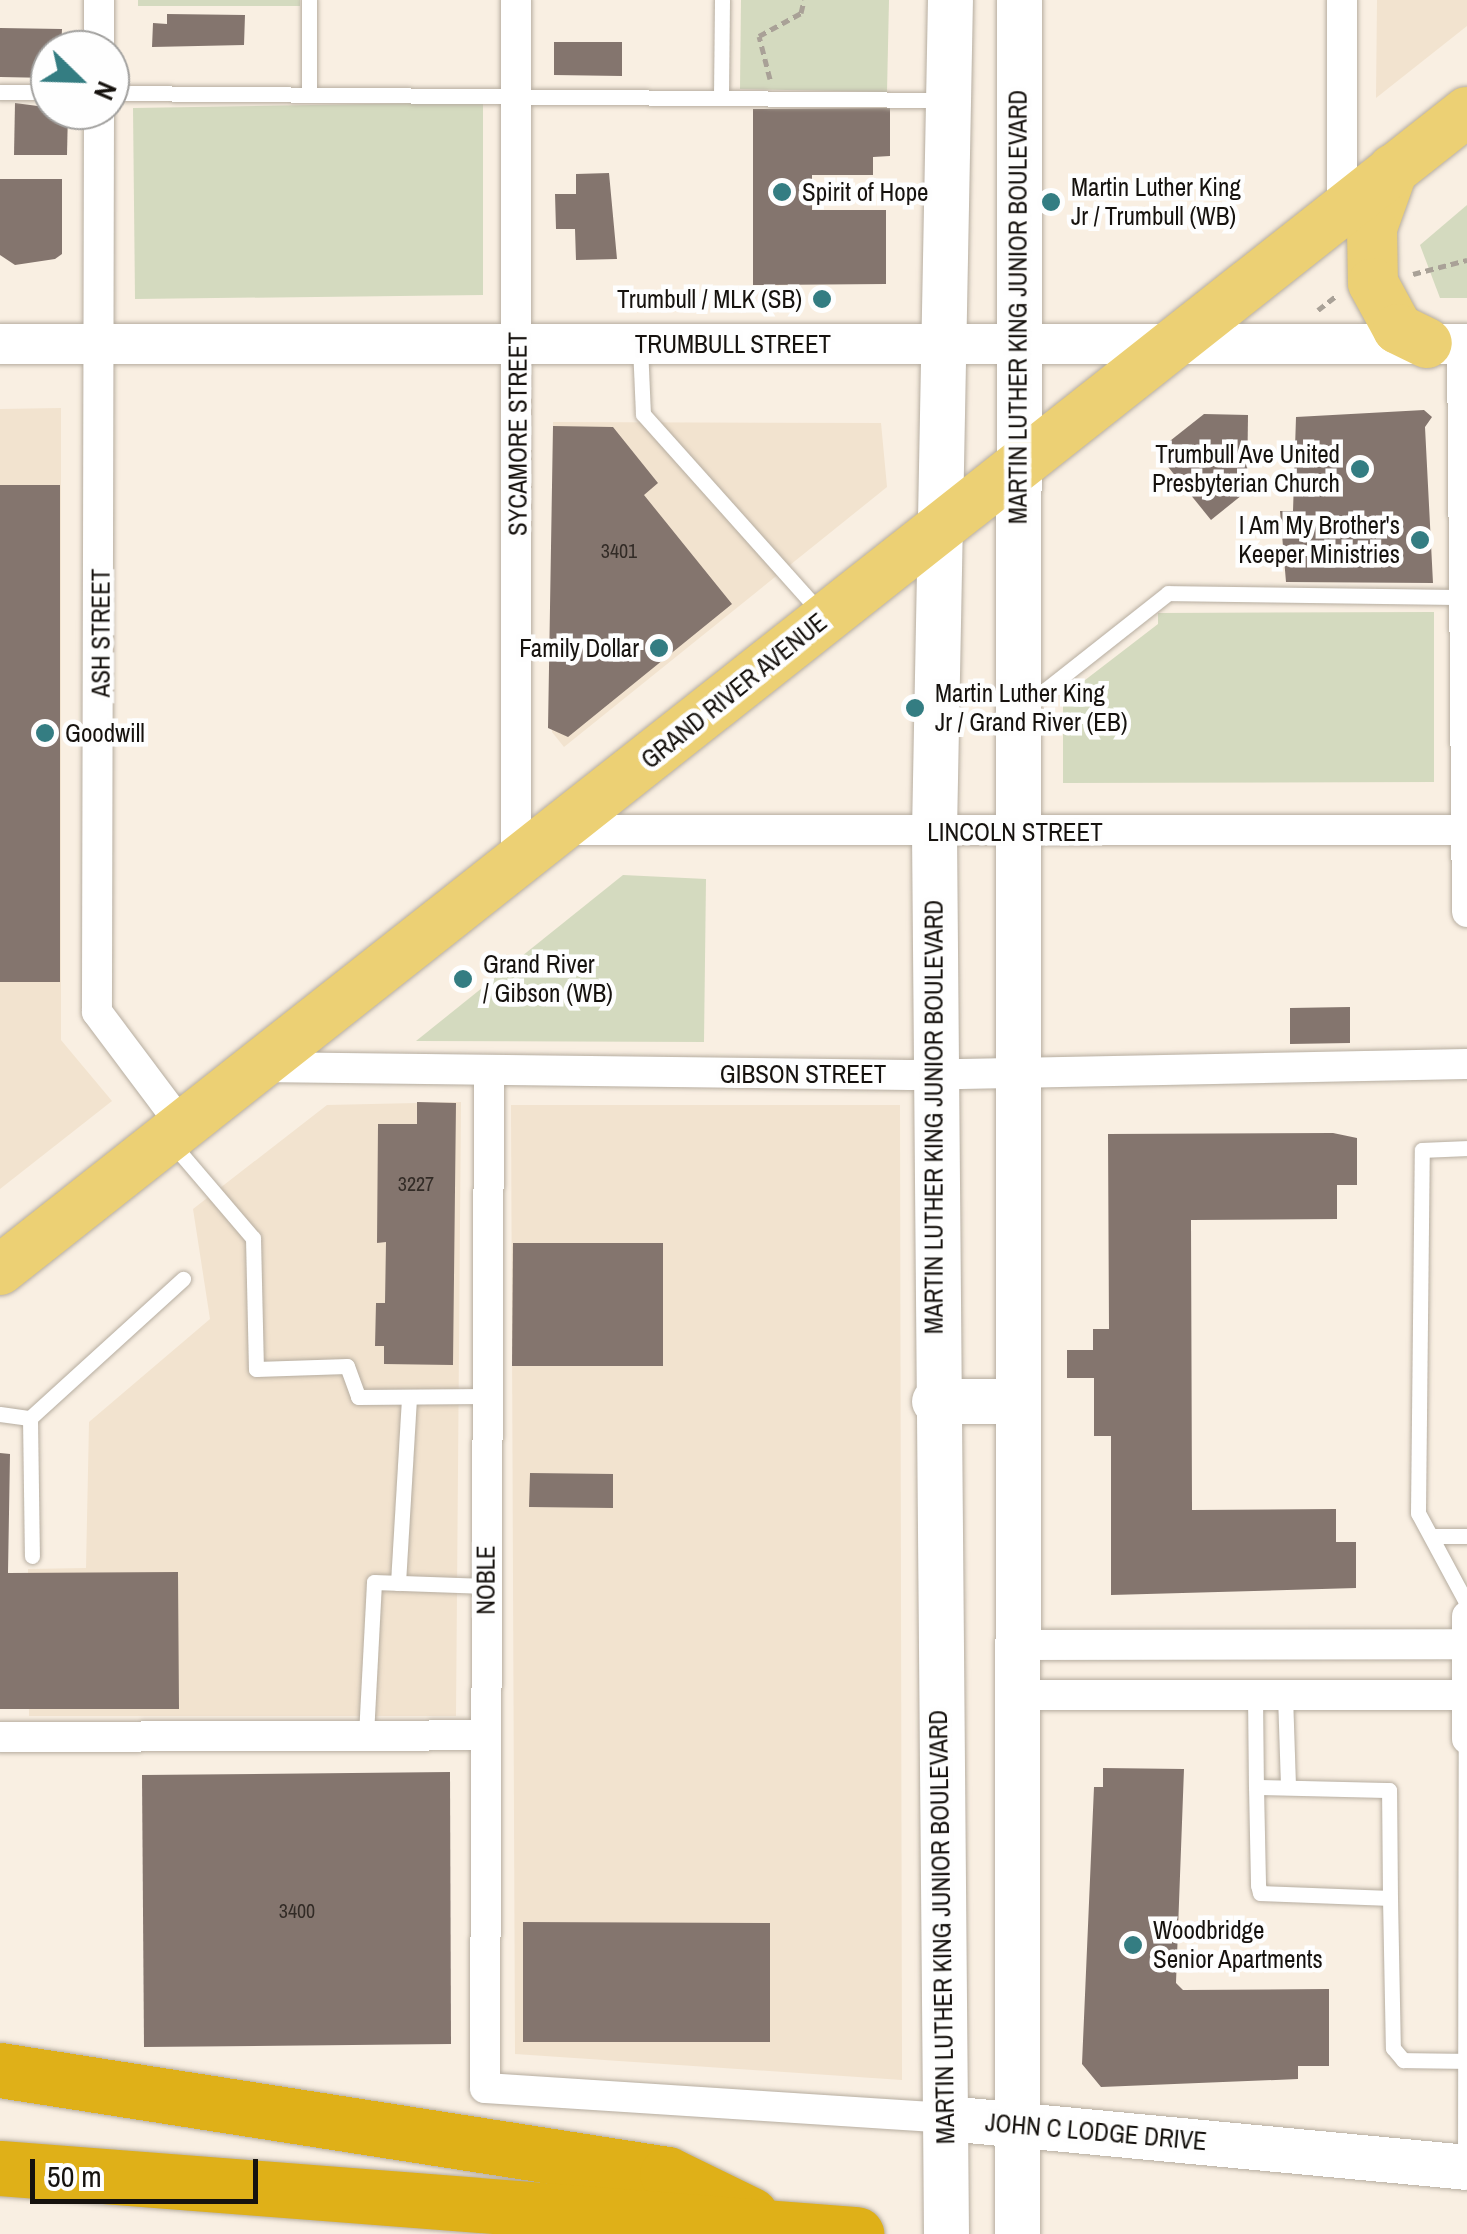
<!DOCTYPE html>
<style>
body{margin:0}
#map{position:relative;width:1467px;height:2234px;overflow:hidden;background:#f9efe2;font-family:"Archivo Narrow",sans-serif}
div>[style]{position:absolute}
[style*='--x']{left:calc(var(--x)*1px);top:calc(var(--y)*1px);width:calc(var(--w)*1px);rotate:calc(var(--a)*1deg)}
.built>*{inset:0;background:#f2e3cf}
.green>*{inset:0;background:#d4dabf}
.building>*{inset:0;background:#84756e}
.path>*{height:5px;margin-top:-2.5px;transform-origin:0;background:repeating-linear-gradient(90deg,#a9a197 0 8px,transparent 0 13px)}
.roads{filter:drop-shadow(0 0 2px #b6ada0) drop-shadow(0 0 2px #b6ada0)}
.service>*{height:15px;margin:-7.5px;padding:0 7.5px;transform-origin:7.5px;border-radius:7.5px;background:#fff}
.minor>*{height:30px;margin:-15px;padding:0 15px;transform-origin:15px;border-radius:15px;background:#fff}
.tertiary>*{height:40px;margin:-20px;padding:0 20px;transform-origin:20px;border-radius:20px;background:#fff}
.secondary>*{height:45px;margin:-22.5px;padding:0 22.5px;transform-origin:22.5px;border-radius:22.5px;background:#fff}
.primary>*{height:50px;margin:-25px;padding:0 25px;transform-origin:25px;border-radius:25px;background:#ecd074}
.motorway>*{height:55px;margin:-27.5px;padding:0 27.5px;transform-origin:27.5px;border-radius:27.5px;background:#dfb018}
.dots>*{width:28px;height:28px;translate:-50% -50%;box-sizing:border-box;border:5px solid #fefefe;border-radius:50%}
span{translate:-50% -50%;white-space:nowrap;text-align:center;line-height:1.15;-webkit-text-stroke:9px #fefefe;paint-order:stroke}
.number-label{font-size:20px;color:#322b26}
.number-label span{-webkit-text-stroke-width:0}
.poi-label{font-size:25px;color:#16120e}
.left{translate:0 -50%;text-align:left}
.right{translate:-100% -50%;text-align:right}
.street-label{font-size:25px;color:#16120e}
.north{position:absolute;left:30px;top:30px;width:100px;height:100px;box-sizing:border-box;background:#fefefe;border:2px solid #a1a09e;border-radius:50%;rotate:113deg;font-size:28px;font-weight:700;line-height:40px;text-align:center;color:#16120e}
.north::after{content:'';display:block;margin:auto;width:35px;height:45px;background:#347d82;clip-path:polygon(50% 0,100% 100%,50% 72%,0 100%)}
.scale{position:absolute;left:30px;top:2159px;width:228px;height:45px;box-sizing:border-box;border:5px solid #16120e;border-top:0;padding-left:12px;font-size:30px;line-height:35px;white-space:nowrap;color:#16120e;-webkit-text-stroke:8px #fefefe;paint-order:stroke}
</style>
<div id="map">
<div class="built">
<div style="clip-path:polygon(1377px 0,1467px 0,1467px 26px,1376px 98px)"></div>
<div style="clip-path:polygon(61px 408px,61px 1040px,112px 1101px,0 1189px,0 409px)"></div>
<div style="clip-path:polygon(553px 422px,881px 423px,887px 487px,564px 747px,552px 732px)"></div>
<div style="clip-path:polygon(461px 1102px,456px 1716px,29px 1716px,28px 1569px,86px 1568px,89px 1422px,210px 1319px,193px 1209px,327px 1105px)"></div>
<div style="clip-path:polygon(511px 1105px,900px 1105px,902px 2080px,515px 2054px)"></div>
</div>
<div class="green">
<div style="clip-path:polygon(138px 0,300px 0,300px 6px,138px 6px)"></div>
<div style="clip-path:polygon(741px 0,889px 0,887px 92px,740px 89px)"></div>
<div style="clip-path:polygon(483px 102px,483px 295px,135px 299px,133px 108px)"></div>
<div style="clip-path:polygon(1467px 205px,1467px 298px,1440px 298px,1420px 245px)"></div>
<div style="clip-path:polygon(1434px 612px,1434px 782px,1063px 783px,1063px 697px,1158px 624px,1158px 613px)"></div>
<div style="clip-path:polygon(623px 875px,706px 879px,704px 1042px,416px 1041px)"></div>
</div>
<div class="building">
<div style="clip-path:polygon(167px 14px,245px 15px,244px 45px,152px 47px,153px 23px,167px 24px)"></div>
<div style="clip-path:polygon(0 28px,62px 29px,61px 50px,50px 50px,50px 78px,0 77px)"></div>
<div style="clip-path:polygon(554px 42px,622px 42px,622px 76px,554px 75px)"></div>
<div style="clip-path:polygon(15px 103px,68px 110px,67px 155px,14px 155px)"></div>
<div style="clip-path:polygon(890px 108px,890px 156px,873px 157px,873px 175px,812px 175px,812px 210px,886px 210px,886px 284px,753px 285px,753px 109px)"></div>
<div style="clip-path:polygon(609px 173px,617px 259px,576px 260px,575px 229px,556px 229px,555px 194px,576px 194px,576px 174px)"></div>
<div style="clip-path:polygon(0 179px,62px 179px,62px 254px,55px 259px,15px 265px,0 255px)"></div>
<div style="clip-path:polygon(1424px 410px,1432px 417px,1425px 427px,1433px 583px,1286px 582px,1280px 511px,1293px 511px,1296px 417px)"></div>
<div style="clip-path:polygon(1204px 414px,1248px 415px,1247px 491px,1211px 520px,1156px 452px)"></div>
<div style="clip-path:polygon(553px 426px,613px 427px,658px 483px,644px 495px,732px 604px,568px 737px,548px 728px)"></div>
<div style="clip-path:polygon(0 485px,60px 485px,60px 982px,0 982px)"></div>
<div style="clip-path:polygon(1350px 1007px,1350px 1043px,1290px 1044px,1290px 1008px)"></div>
<div style="clip-path:polygon(417px 1102px,456px 1103px,453px 1365px,384px 1364px,384px 1346px,375px 1346px,376px 1303px,385px 1303px,386px 1242px,377px 1243px,378px 1124px,417px 1124px)"></div>
<div style="clip-path:polygon(1333px 1133px,1357px 1138px,1357px 1185px,1337px 1185px,1337px 1219px,1191px 1220px,1192px 1510px,1336px 1509px,1336px 1542px,1356px 1542px,1356px 1588px,1111px 1595px,1111px 1436px,1094px 1436px,1094px 1378px,1067px 1378px,1067px 1350px,1093px 1350px,1093px 1329px,1109px 1329px,1108px 1134px)"></div>
<div style="clip-path:polygon(513px 1243px,663px 1243px,663px 1366px,512px 1366px)"></div>
<div style="clip-path:polygon(0 1453px,10px 1454px,8px 1573px,178px 1572px,179px 1709px,0 1709px)"></div>
<div style="clip-path:polygon(530px 1473px,613px 1474px,613px 1508px,529px 1507px)"></div>
<div style="clip-path:polygon(1103px 1768px,1184px 1769px,1176px 1983px,1183px 1990px,1329px 1989px,1329px 2066px,1298px 2066px,1298px 2079px,1101px 2087px,1082px 2064px,1094px 1787px,1103px 1787px)"></div>
<div style="clip-path:polygon(450px 1772px,451px 2044px,144px 2047px,142px 1775px)"></div>
<div style="clip-path:polygon(523px 1922px,770px 1923px,770px 2042px,523px 2042px)"></div>
</div>
<div class="path">
<div style="--x:770;--y:79;--w:44;--a:-104.3"></div>
<div style="--x:759;--y:36;--w:48;--a:-28.7"></div>
<div style="--x:801;--y:13;--w:13;--a:-77"></div>
<div style="--x:1413;--y:274;--w:56;--a:-14.5"></div>
<div style="--x:1318;--y:310;--w:24;--a:-38"></div>
</div>
<div class="roads">
<div class="service">
<div style="--x:0;--y:92;--w:50;--a:0"></div>
<div style="--x:309;--y:92;--w:92;--a:-90"></div>
<div style="--x:110;--y:93;--w:836;--a:0.48"></div>
<div style="--x:721;--y:96;--w:96;--a:-89.4"></div>
<div style="--x:640;--y:346;--w:68;--a:87.5"></div>
<div style="--x:643;--y:414;--w:268;--a:48.2"></div>
<div style="--x:1025;--y:706;--w:182;--a:-38.3"></div>
<div style="--x:1168;--y:593;--w:299;--a:0.8"></div>
<div style="--x:171;--y:1142;--w:126;--a:49.5"></div>
<div style="--x:253;--y:1238;--w:131;--a:88.7"></div>
<div style="--x:256;--y:1369;--w:91;--a:-1.9"></div>
<div style="--x:347;--y:1366;--w:33;--a:70"></div>
<div style="--x:358;--y:1397;--w:128;--a:-0.4"></div>
<div style="--x:0;--y:1414;--w:30;--a:8"></div>
<div style="--x:30;--y:1418;--w:207;--a:-42.3"></div>
<div style="--x:30;--y:1418;--w:138;--a:89.2"></div>
<div style="--x:1431;--y:1536;--w:36;--a:0"></div>
<div style="--x:398;--y:1583;--w:184;--a:-86.6"></div>
<div style="--x:1466;--y:1602;--w:101;--a:-118.3"></div>
<div style="--x:1418;--y:1513;--w:363;--a:-89.4"></div>
<div style="--x:1422;--y:1150;--w:45;--a:-2.5"></div>
<div style="--x:1255;--y:1695;--w:92;--a:89.4"></div>
<div style="--x:1256;--y:1787;--w:98;--a:88.8"></div>
<div style="--x:1258;--y:1885;--w:8;--a:76"></div>
<div style="--x:1260;--y:1893;--w:130;--a:2.2"></div>
<div style="--x:1390;--y:1898;--w:108;--a:-90.5"></div>
<div style="--x:1389;--y:1790;--w:133;--a:-178.7"></div>
<div style="--x:1285;--y:1695;--w:92;--a:88.1"></div>
<div style="--x:366;--y:1735;--w:153;--a:-87"></div>
<div style="--x:374;--y:1582;--w:112;--a:2"></div>
<div style="--x:1390;--y:1898;--w:150;--a:88.9"></div>
<div style="--x:1393;--y:2048;--w:16;--a:50"></div>
<div style="--x:1403;--y:2060;--w:62;--a:0.9"></div>
<div style="--x:1465;--y:2163;--w:424;--a:-89.9"></div>
</div>
<div class="minor">
<div style="--x:99;--y:0;--w:50;--a:90"></div>
<div style="--x:99;--y:110;--w:902;--a:90.13"></div>
<div style="--x:97;--y:1012;--w:144;--a:53.2"></div>
<div style="--x:1342;--y:210;--w:210;--a:-90"></div>
<div style="--x:1462;--y:344;--w:568;--a:89.5"></div>
<div style="--x:563;--y:830;--w:904;--a:0"></div>
<div style="--x:516;--y:867;--w:867;--a:-90"></div>
<div style="--x:259;--y:1067;--w:651;--a:0.7"></div>
<div style="--x:910;--y:1075;--w:557;--a:-1.13"></div>
<div style="--x:489;--y:1071;--w:1017;--a:90.23"></div>
<div style="--x:485;--y:2088;--w:463;--a:3.7"></div>
<div style="--x:1467;--y:1616;--w:123;--a:90"></div>
<div style="--x:1014;--y:1645;--w:452;--a:-0.1"></div>
<div style="--x:1014;--y:1695;--w:452;--a:0"></div>
<div style="--x:0;--y:1737;--w:485;--a:-0.2"></div>
</div>
<div class="tertiary">
<div style="--x:0;--y:344;--w:1467;--a:0"></div>
</div>
<div class="secondary">
<div style="--x:934;--y:1401;--w:81;--a:0"></div>
<div style="--x:947;--y:2118;--w:522;--a:5.38"></div>
<div style="--x:946;--y:2234;--w:1403;--a:-90.49"></div>
<div style="--x:934;--y:831;--w:831;--a:-88.9"></div>
<div style="--x:1017;--y:2234;--w:2234;--a:-89.95"></div>
</div>
<div class="primary">
<div style="--x:1393;--y:169;--w:63;--a:109.6"></div>
<div style="--x:1372;--y:228;--w:55;--a:89"></div>
<div style="--x:1373;--y:283;--w:52;--a:61.5"></div>
<div style="--x:1398;--y:329;--w:32;--a:26"></div>
<div style="--x:0;--y:1270;--w:1869;--a:-38.29"></div>
</div>
<div class="motorway">
<div style="--x:0;--y:2070;--w:675;--a:8.86"></div>
<div style="--x:667;--y:2174;--w:93;--a:26"></div>
<div style="--x:0;--y:2168;--w:859;--a:4.41"></div>
</div>
</div>
<div class="dots">
<div style="left:782px;top:192px;background:#347d82"></div>
<div style="left:1051px;top:202px;background:#347d82"></div>
<div style="left:822px;top:299px;background:#347d82"></div>
<div style="left:1360px;top:469px;background:#347d82"></div>
<div style="left:1420px;top:540px;background:#347d82"></div>
<div style="left:659px;top:648px;background:#347d82"></div>
<div style="left:915px;top:708px;background:#347d82"></div>
<div style="left:45px;top:733px;background:#347d82"></div>
<div style="left:463px;top:979px;background:#347d82"></div>
<div style="left:1133px;top:1945px;background:#347d82"></div>
</div>
<div class="number-label">
<span style="left:619px;top:550px">3401</span>
<span style="left:416px;top:1183px">3227</span>
<span style="left:297px;top:1910px">3400</span>
</div>
<div class="poi-label">
<span class="left" style="left:1071px;top:202px">Martin Luther King<br>Jr / Trumbull (WB)</span>
<span class="left" style="left:802px;top:192px">Spirit of Hope</span>
<span class="right" style="left:802px;top:299px">Trumbull / MLK (SB)</span>
<span class="right" style="left:1340px;top:469px">Trumbull Ave United<br>Presbyterian Church</span>
<span class="right" style="left:1400px;top:540px">I Am My Brother's<br>Keeper Ministries</span>
<span class="right" style="left:639px;top:648px">Family Dollar</span>
<span class="left" style="left:935px;top:708px">Martin Luther King<br>Jr / Grand River (EB)</span>
<span class="left" style="left:65px;top:733px">Goodwill</span>
<span class="left" style="left:483px;top:979px">Grand River<br>/ Gibson (WB)</span>
<span class="left" style="left:1153px;top:1945px">Woodbridge<br>Senior Apartments</span>
</div>
<div class="street-label">
<span style="left:1018px;top:307px;rotate:-90deg">MARTIN LUTHER KING JUNIOR BOULEVARD</span>
<span style="left:733px;top:344px">TRUMBULL STREET</span>
<span style="left:518px;top:434px;rotate:-90deg">SYCAMORE STREET</span>
<span style="left:101px;top:633px;rotate:-90deg">ASH STREET</span>
<span style="left:734px;top:691px;rotate:-39deg">GRAND RIVER AVENUE</span>
<span style="left:1015px;top:832px">LINCOLN STREET</span>
<span style="left:803px;top:1074px">GIBSON STREET</span>
<span style="left:934px;top:1117px;rotate:-90deg">MARTIN LUTHER KING JUNIOR BOULEVARD</span>
<span style="left:486px;top:1580px;rotate:-90deg">NOBLE</span>
<span style="left:942px;top:1927px;rotate:-91deg">MARTIN LUTHER KING JUNIOR BOULEVARD</span>
<span style="left:1096px;top:2132px;rotate:5deg">JOHN C LODGE DRIVE</span>
</div>
<div class="north">N</div>
<div class="scale">50 m</div>
</div>
